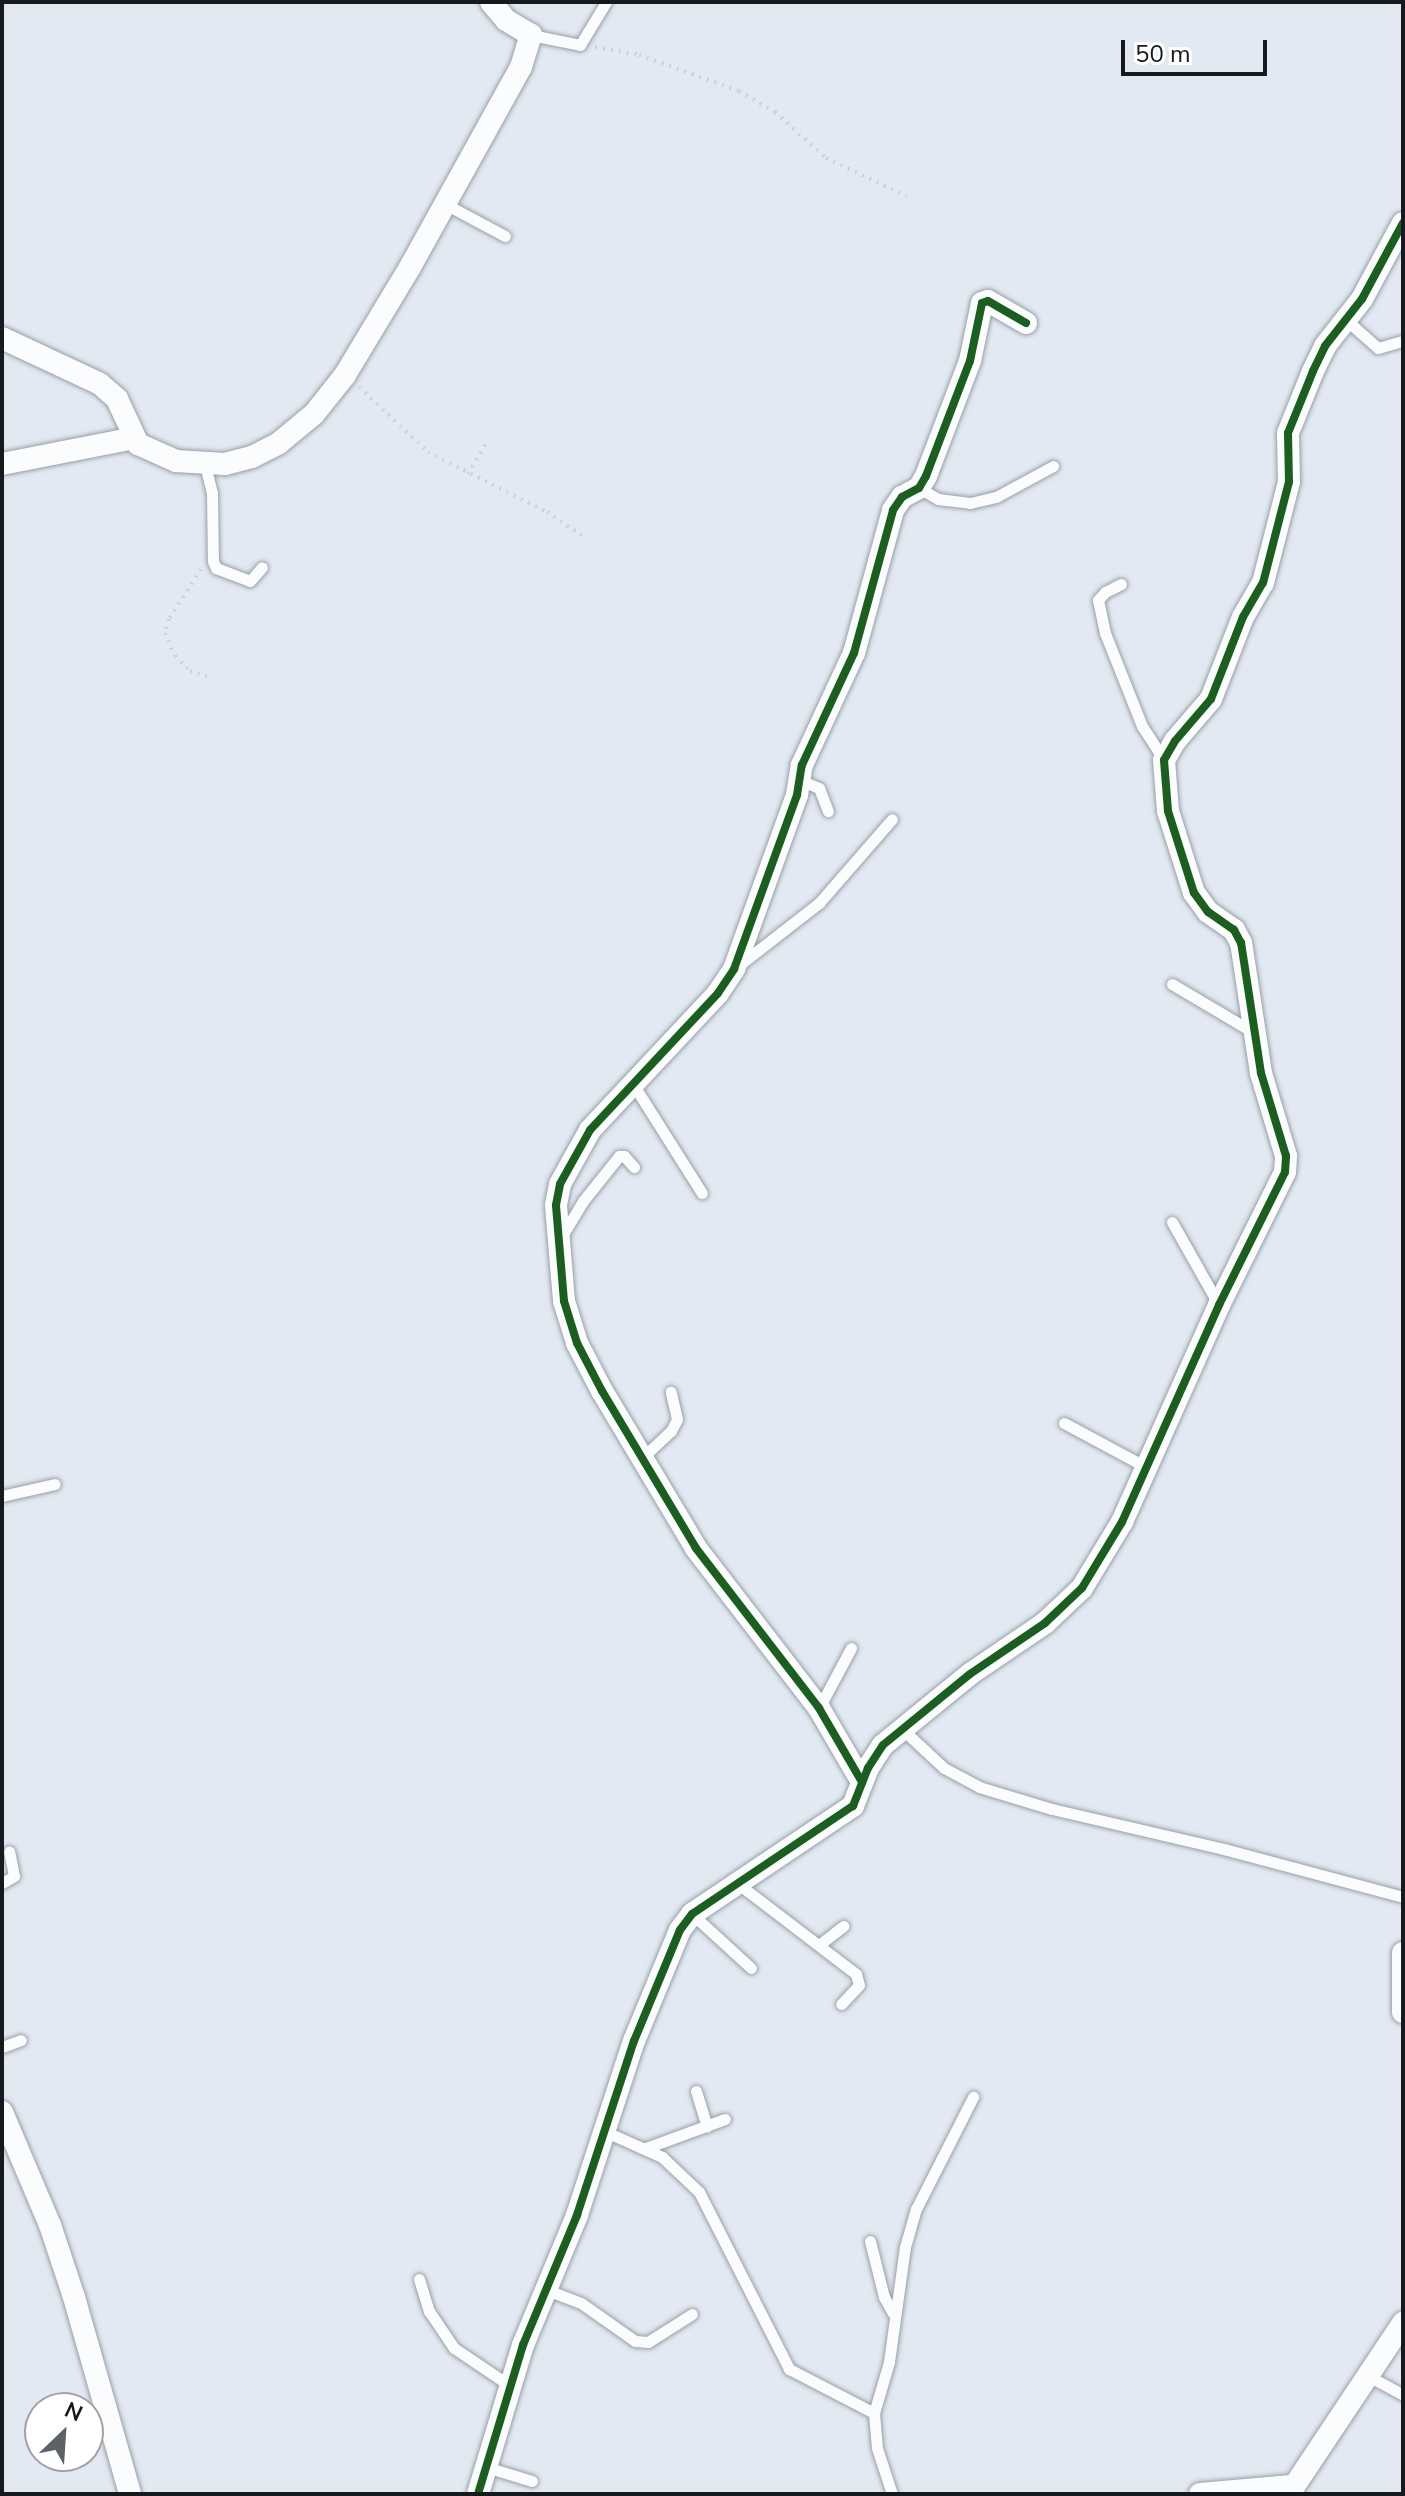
<!DOCTYPE html>
<style>
body{margin:0}
#map{position:relative;width:1405px;height:2496px;overflow:hidden;background:#e2e9f2;font-family:"Nunito Sans",sans-serif}
div>[style]{position:absolute}
[style*='--x']{left:calc(var(--x)*1px);top:calc(var(--y)*1px);width:calc(var(--w)*1px);rotate:calc(var(--a)*1deg)}
.path>*{height:4px;margin-top:-2px;transform-origin:0;background:repeating-linear-gradient(90deg,#cfd1d4 0 2px,transparent 0 8px)}
.roads{filter:drop-shadow(0 0 2px #9a9fa6) drop-shadow(0 0 2px #9a9fa6)}
.service>*{height:11px;margin:-5.5px;padding:0 5.5px;transform-origin:5.5px;border-radius:5.5px;background:#fbfcfd}
.minor>*{height:22px;margin:-11px;padding:0 11px;transform-origin:11px;border-radius:11px;background:#fbfcfd}
.cycleway>*{height:8px;margin:-4px;padding:0 4px;transform-origin:4px;border-radius:4px;background:#1b5e20}
span{translate:-50% -50%;white-space:nowrap;text-align:center;line-height:1.15;-webkit-text-stroke:8px #fff;paint-order:stroke}
.frame{position:absolute;inset:0;border:4px solid #161a1f;pointer-events:none}
.north{position:absolute;left:24px;top:2392px;width:80px;height:80px;box-sizing:border-box;background:#fff;border:2px solid #a2a3a5;border-radius:50%;rotate:25deg;font-size:22px;font-weight:700;line-height:32px;text-align:center;color:#161a1f}
.north::after{content:'';display:block;margin:auto;width:28px;height:36px;background:#5d6269;clip-path:polygon(50% 0,100% 100%,50% 72%,0 100%)}
.scale{position:absolute;left:1121px;top:40px;width:146px;height:36px;box-sizing:border-box;border:4px solid #161a1f;border-top:0;padding-left:10px;font-size:24px;line-height:28px;white-space:nowrap;color:#161a1f;-webkit-text-stroke:6px #fff;paint-order:stroke}
</style>
<div id="map">
<div class="path">
<div style="--x:595;--y:47;--w:45;--a:10.3"></div>
<div style="--x:639;--y:55;--w:106;--a:19.8"></div>
<div style="--x:739;--y:91;--w:42;--a:30.3"></div>
<div style="--x:775;--y:112;--w:69;--a:42"></div>
<div style="--x:826;--y:158;--w:89;--a:25.4"></div>
<div style="--x:359;--y:387;--w:95;--a:43.3"></div>
<div style="--x:428;--y:452;--w:133;--a:26.8"></div>
<div style="--x:547;--y:512;--w:45;--a:34"></div>
<div style="--x:468;--y:474;--w:38;--a:-60"></div>
<div style="--x:201;--y:569;--w:59;--a:122.6"></div>
<div style="--x:169;--y:619;--w:15;--a:106"></div>
<div style="--x:165;--y:633;--w:25;--a:67"></div>
<div style="--x:175;--y:656;--w:21;--a:45"></div>
<div style="--x:190;--y:671;--w:21;--a:17"></div>
</div>
<div class="roads">
<div class="service">
<div style="--x:531;--y:35;--w:50;--a:11.5"></div>
<div style="--x:580;--y:45;--w:50;--a:-58.8"></div>
<div style="--x:445;--y:204;--w:68;--a:28.1"></div>
<div style="--x:1345;--y:319;--w:44;--a:41.3"></div>
<div style="--x:1378;--y:348;--w:26;--a:-16"></div>
<div style="--x:205;--y:465;--w:29;--a:76"></div>
<div style="--x:212;--y:493;--w:68;--a:89.2"></div>
<div style="--x:213;--y:561;--w:8;--a:67"></div>
<div style="--x:216;--y:568;--w:36;--a:21"></div>
<div style="--x:250;--y:581;--w:18;--a:-49"></div>
<div style="--x:919;--y:488;--w:22;--a:30"></div>
<div style="--x:938;--y:499;--w:32;--a:7"></div>
<div style="--x:970;--y:503;--w:27;--a:-13"></div>
<div style="--x:996;--y:497;--w:65;--a:-28.5"></div>
<div style="--x:1121;--y:584;--w:18;--a:153"></div>
<div style="--x:1105;--y:592;--w:11;--a:131"></div>
<div style="--x:1098;--y:600;--w:34;--a:78"></div>
<div style="--x:1105;--y:633;--w:100;--a:68.3"></div>
<div style="--x:1142;--y:726;--w:40;--a:57.1"></div>
<div style="--x:800;--y:780;--w:21;--a:23"></div>
<div style="--x:819;--y:788;--w:25;--a:69"></div>
<div style="--x:738;--y:966;--w:103;--a:-37.9"></div>
<div style="--x:819;--y:903;--w:111;--a:-49"></div>
<div style="--x:1172;--y:984;--w:94;--a:30.7"></div>
<div style="--x:633;--y:1084;--w:129;--a:57.7"></div>
<div style="--x:1172;--y:1222;--w:95;--a:60.5"></div>
<div style="--x:562;--y:1236;--w:41;--a:-59"></div>
<div style="--x:583;--y:1201;--w:58;--a:-51.3"></div>
<div style="--x:619;--y:1156;--w:5;--a:0"></div>
<div style="--x:624;--y:1156;--w:15;--a:48"></div>
<div style="--x:1064;--y:1423;--w:93;--a:28.2"></div>
<div style="--x:643;--y:1457;--w:38;--a:-43"></div>
<div style="--x:671;--y:1431;--w:13;--a:-63"></div>
<div style="--x:677;--y:1419;--w:28;--a:-103"></div>
<div style="--x:2;--y:1496;--w:54;--a:-12.8"></div>
<div style="--x:819;--y:1708;--w:68;--a:-61.9"></div>
<div style="--x:901;--y:1728;--w:59;--a:42.9"></div>
<div style="--x:944;--y:1768;--w:40;--a:28"></div>
<div style="--x:979;--y:1787;--w:76;--a:16.8"></div>
<div style="--x:1052;--y:1809;--w:177;--a:13.1"></div>
<div style="--x:1224;--y:1849;--w:185;--a:15"></div>
<div style="--x:2;--y:1883;--w:14;--a:-30"></div>
<div style="--x:14;--y:1876;--w:25;--a:-101"></div>
<div style="--x:737;--y:1883;--w:150;--a:37.4"></div>
<div style="--x:856;--y:1974;--w:11;--a:75"></div>
<div style="--x:859;--y:1985;--w:26;--a:133"></div>
<div style="--x:692;--y:1914;--w:80;--a:42.5"></div>
<div style="--x:819;--y:1945;--w:31;--a:-38"></div>
<div style="--x:2;--y:2047;--w:20;--a:-20"></div>
<div style="--x:696;--y:2091;--w:37;--a:73"></div>
<div style="--x:604;--y:2131;--w:64;--a:24.1"></div>
<div style="--x:662;--y:2157;--w:51;--a:43.4"></div>
<div style="--x:699;--y:2192;--w:199;--a:63"></div>
<div style="--x:789;--y:2369;--w:96;--a:27.4"></div>
<div style="--x:646;--y:2148;--w:84;--a:-20.2"></div>
<div style="--x:870;--y:2241;--w:58;--a:76"></div>
<div style="--x:884;--y:2297;--w:18;--a:61"></div>
<div style="--x:419;--y:2279;--w:34;--a:73"></div>
<div style="--x:429;--y:2311;--w:45;--a:56"></div>
<div style="--x:454;--y:2348;--w:66;--a:33.9"></div>
<div style="--x:547;--y:2290;--w:36;--a:21"></div>
<div style="--x:581;--y:2303;--w:66;--a:35.1"></div>
<div style="--x:635;--y:2341;--w:13;--a:4"></div>
<div style="--x:648;--y:2342;--w:52;--a:-32.5"></div>
<div style="--x:1368;--y:2376;--w:40;--a:28"></div>
<div style="--x:486;--y:2467;--w:48;--a:16.9"></div>
<div style="--x:892;--y:2494;--w:48;--a:-108.1"></div>
<div style="--x:877;--y:2448;--w:35;--a:-95"></div>
<div style="--x:874;--y:2413;--w:53;--a:-73.6"></div>
<div style="--x:889;--y:2362;--w:116;--a:-82.1"></div>
<div style="--x:905;--y:2247;--w:40;--a:-74"></div>
<div style="--x:916;--y:2209;--w:126;--a:-63"></div>
</div>
<div class="minor">
<div style="--x:2;--y:338;--w:108;--a:25.1"></div>
<div style="--x:100;--y:384;--w:23;--a:41"></div>
<div style="--x:117;--y:399;--w:50;--a:65"></div>
<div style="--x:138;--y:444;--w:42;--a:24.1"></div>
<div style="--x:176;--y:461;--w:49;--a:3.5"></div>
<div style="--x:225;--y:464;--w:28;--a:-15"></div>
<div style="--x:252;--y:457;--w:30;--a:-27"></div>
<div style="--x:279;--y:443;--w:45;--a:-39.6"></div>
<div style="--x:314;--y:414;--w:50;--a:-51.5"></div>
<div style="--x:345;--y:375;--w:124;--a:-58.9"></div>
<div style="--x:409;--y:269;--w:231;--a:-61"></div>
<div style="--x:521;--y:67;--w:34;--a:-73"></div>
<div style="--x:531;--y:35;--w:29;--a:-149"></div>
<div style="--x:506;--y:20;--w:23;--a:-130"></div>
<div style="--x:2;--y:464;--w:135;--a:-11.1"></div>
<div style="--x:862;--y:1782;--w:86;--a:-120.2"></div>
<div style="--x:819;--y:1708;--w:202;--a:-127.6"></div>
<div style="--x:696;--y:1548;--w:183;--a:-120.9"></div>
<div style="--x:602;--y:1391;--w:54;--a:-117.5"></div>
<div style="--x:577;--y:1343;--w:44;--a:-107.2"></div>
<div style="--x:564;--y:1301;--w:96;--a:-94.8"></div>
<div style="--x:556;--y:1205;--w:21;--a:-79"></div>
<div style="--x:560;--y:1184;--w:62;--a:-60.9"></div>
<div style="--x:590;--y:1130;--w:187;--a:-46.9"></div>
<div style="--x:718;--y:993;--w:29;--a:-56"></div>
<div style="--x:734;--y:969;--w:185;--a:-70.1"></div>
<div style="--x:797;--y:795;--w:30;--a:-81"></div>
<div style="--x:802;--y:765;--w:123;--a:-65.1"></div>
<div style="--x:854;--y:653;--w:148;--a:-74.7"></div>
<div style="--x:893;--y:510;--w:16;--a:-55"></div>
<div style="--x:902;--y:497;--w:19;--a:-28"></div>
<div style="--x:919;--y:488;--w:14;--a:-60"></div>
<div style="--x:926;--y:476;--w:123;--a:-69.1"></div>
<div style="--x:970;--y:361;--w:59;--a:-78.3"></div>
<div style="--x:982;--y:303;--w:6;--a:-18"></div>
<div style="--x:988;--y:301;--w:44;--a:30.1"></div>
<div style="--x:1403;--y:1953;--w:59;--a:90"></div>
<div style="--x:2;--y:2112;--w:123;--a:67"></div>
<div style="--x:50;--y:2225;--w:76;--a:71.6"></div>
<div style="--x:74;--y:2297;--w:205;--a:74.1"></div>
<div style="--x:478;--y:2494;--w:156;--a:-73.2"></div>
<div style="--x:523;--y:2345;--w:141;--a:-67.4"></div>
<div style="--x:577;--y:2215;--w:183;--a:-71.9"></div>
<div style="--x:634;--y:2041;--w:120;--a:-67.5"></div>
<div style="--x:680;--y:1930;--w:20;--a:-53"></div>
<div style="--x:692;--y:1914;--w:194;--a:-33.9"></div>
<div style="--x:853;--y:1806;--w:41;--a:-68.5"></div>
<div style="--x:868;--y:1768;--w:27;--a:-57"></div>
<div style="--x:883;--y:1745;--w:112;--a:-39.2"></div>
<div style="--x:970;--y:1674;--w:91;--a:-34.2"></div>
<div style="--x:1045;--y:1623;--w:51;--a:-43.4"></div>
<div style="--x:1082;--y:1588;--w:77;--a:-58.8"></div>
<div style="--x:1122;--y:1522;--w:238;--a:-65.9"></div>
<div style="--x:1219;--y:1305;--w:148;--a:-63.6"></div>
<div style="--x:1285;--y:1172;--w:16;--a:-86"></div>
<div style="--x:1286;--y:1156;--w:87;--a:-106.8"></div>
<div style="--x:1261;--y:1073;--w:132;--a:-98.7"></div>
<div style="--x:1241;--y:943;--w:15;--a:-118"></div>
<div style="--x:1234;--y:930;--w:32;--a:-145"></div>
<div style="--x:1208;--y:912;--w:24;--a:-126"></div>
<div style="--x:1194;--y:893;--w:86;--a:-107.6"></div>
<div style="--x:1168;--y:811;--w:51;--a:-94.5"></div>
<div style="--x:1164;--y:760;--w:22;--a:-60"></div>
<div style="--x:1175;--y:741;--w:55;--a:-49.4"></div>
<div style="--x:1211;--y:699;--w:88;--a:-68.7"></div>
<div style="--x:1243;--y:617;--w:39;--a:-60"></div>
<div style="--x:1263;--y:583;--w:104;--a:-75.6"></div>
<div style="--x:1289;--y:482;--w:49;--a:-91.2"></div>
<div style="--x:1288;--y:433;--w:67;--a:-68"></div>
<div style="--x:1313;--y:371;--w:28;--a:-64"></div>
<div style="--x:1325;--y:346;--w:60;--a:-51.8"></div>
<div style="--x:1362;--y:299;--w:86;--a:-61.7"></div>
<div style="--x:1200;--y:2494;--w:92;--a:-5"></div>
<div style="--x:1289;--y:2494;--w:206;--a:-56.3"></div>
</div>
</div>
<div class="cycleway">
<div style="--x:862;--y:1782;--w:86;--a:-120.2"></div>
<div style="--x:819;--y:1708;--w:202;--a:-127.6"></div>
<div style="--x:696;--y:1548;--w:183;--a:-120.9"></div>
<div style="--x:602;--y:1391;--w:54;--a:-117.5"></div>
<div style="--x:577;--y:1343;--w:44;--a:-107.2"></div>
<div style="--x:564;--y:1301;--w:96;--a:-94.8"></div>
<div style="--x:556;--y:1205;--w:21;--a:-79"></div>
<div style="--x:560;--y:1184;--w:62;--a:-60.9"></div>
<div style="--x:590;--y:1130;--w:187;--a:-46.9"></div>
<div style="--x:718;--y:993;--w:29;--a:-56"></div>
<div style="--x:734;--y:969;--w:185;--a:-70.1"></div>
<div style="--x:797;--y:795;--w:30;--a:-81"></div>
<div style="--x:802;--y:765;--w:123;--a:-65.1"></div>
<div style="--x:854;--y:653;--w:148;--a:-74.7"></div>
<div style="--x:893;--y:510;--w:16;--a:-55"></div>
<div style="--x:902;--y:497;--w:19;--a:-28"></div>
<div style="--x:919;--y:488;--w:14;--a:-60"></div>
<div style="--x:926;--y:476;--w:123;--a:-69.1"></div>
<div style="--x:970;--y:361;--w:59;--a:-78.3"></div>
<div style="--x:982;--y:303;--w:6;--a:-18"></div>
<div style="--x:988;--y:301;--w:44;--a:30.1"></div>
<div style="--x:478;--y:2494;--w:156;--a:-73.2"></div>
<div style="--x:523;--y:2345;--w:141;--a:-67.4"></div>
<div style="--x:577;--y:2215;--w:183;--a:-71.9"></div>
<div style="--x:634;--y:2041;--w:120;--a:-67.5"></div>
<div style="--x:680;--y:1930;--w:20;--a:-53"></div>
<div style="--x:692;--y:1914;--w:194;--a:-33.9"></div>
<div style="--x:853;--y:1806;--w:41;--a:-68.5"></div>
<div style="--x:868;--y:1768;--w:27;--a:-57"></div>
<div style="--x:883;--y:1745;--w:112;--a:-39.2"></div>
<div style="--x:970;--y:1674;--w:91;--a:-34.2"></div>
<div style="--x:1045;--y:1623;--w:51;--a:-43.4"></div>
<div style="--x:1082;--y:1588;--w:77;--a:-58.8"></div>
<div style="--x:1122;--y:1522;--w:238;--a:-65.9"></div>
<div style="--x:1219;--y:1305;--w:148;--a:-63.6"></div>
<div style="--x:1285;--y:1172;--w:16;--a:-86"></div>
<div style="--x:1286;--y:1156;--w:87;--a:-106.8"></div>
<div style="--x:1261;--y:1073;--w:132;--a:-98.7"></div>
<div style="--x:1241;--y:943;--w:15;--a:-118"></div>
<div style="--x:1234;--y:930;--w:32;--a:-145"></div>
<div style="--x:1208;--y:912;--w:24;--a:-126"></div>
<div style="--x:1194;--y:893;--w:86;--a:-107.6"></div>
<div style="--x:1168;--y:811;--w:51;--a:-94.5"></div>
<div style="--x:1164;--y:760;--w:22;--a:-60"></div>
<div style="--x:1175;--y:741;--w:55;--a:-49.4"></div>
<div style="--x:1211;--y:699;--w:88;--a:-68.7"></div>
<div style="--x:1243;--y:617;--w:39;--a:-60"></div>
<div style="--x:1263;--y:583;--w:104;--a:-75.6"></div>
<div style="--x:1289;--y:482;--w:49;--a:-91.2"></div>
<div style="--x:1288;--y:433;--w:67;--a:-68"></div>
<div style="--x:1313;--y:371;--w:28;--a:-64"></div>
<div style="--x:1325;--y:346;--w:60;--a:-51.8"></div>
<div style="--x:1362;--y:299;--w:86;--a:-61.7"></div>
</div>
<div class="frame"></div>
<div class="north">N</div>
<div class="scale">50 m</div>
</div>
